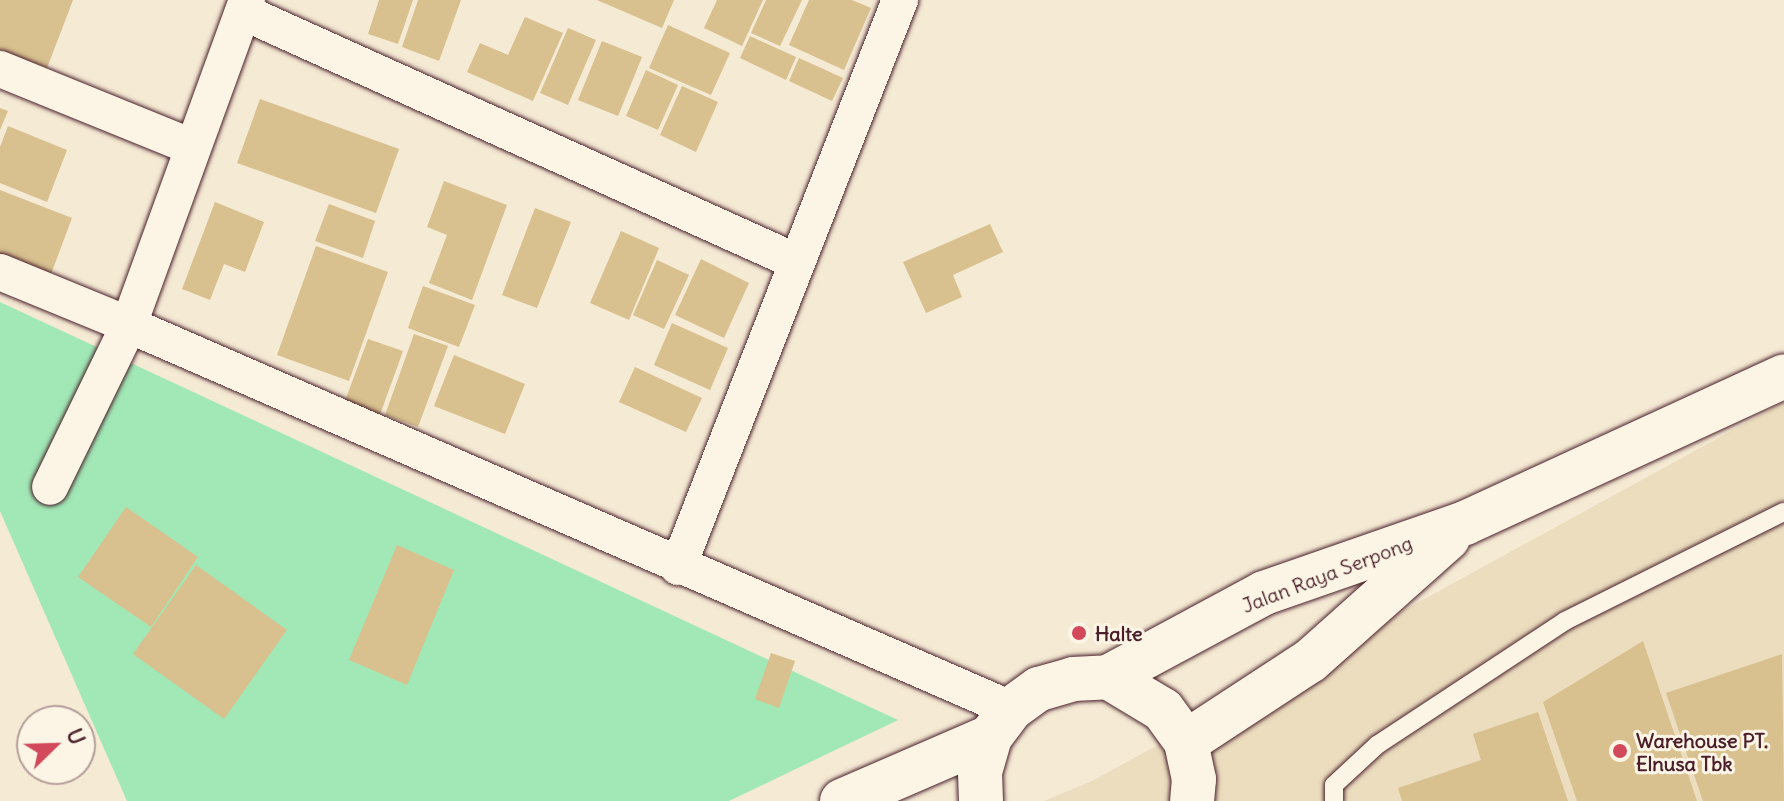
<!DOCTYPE html>
<style>
body{margin:0}
#map{position:relative;width:1784px;height:801px;overflow:hidden;background:#f5ead4;font-family:Delius,sans-serif}
div>[style]{position:absolute}
[style*='--x']{left:calc(var(--x)*1px);top:calc(var(--y)*1px);width:calc(var(--w)*1px);rotate:calc(var(--a)*1deg)}
.built>*{inset:0;background:#ecddbf}
.green>*{inset:0;background:#a1e8b6}
.building>*{inset:0;background:#d8c08f}
.roads{filter:drop-shadow(0 0 2px #4a1f2b) drop-shadow(0 0 2px #4a1f2b)}
.service>*{height:18px;margin:-9px;padding:0 9px;transform-origin:9px;border-radius:9px;background:#fcf5e5}
.minor>*{height:36px;margin:-18px;padding:0 18px;transform-origin:18px;border-radius:18px;background:#fcf5e5}
.secondary>*{height:44px;margin:-22px;padding:0 22px;transform-origin:22px;border-radius:22px;background:#fcf5e5}
.dots>*{width:22px;height:22px;translate:-50% -50%;box-sizing:border-box;border:4px solid #fcf5e5;border-radius:50%}
span{translate:-50% -50%;white-space:nowrap;text-align:center;line-height:1.15;-webkit-text-stroke:6px #fcf5e5;paint-order:stroke}
.street-label{font-size:20px;color:#4a1f2b}
.poi-label{font-size:20px;color:#4a1f2b;font-weight:700}
.left{translate:0 -50%;text-align:left}
.north{position:absolute;left:16px;top:705px;width:80px;height:80px;box-sizing:border-box;background:#fcf5e5;border:2px solid #b59f9b;border-radius:50%;rotate:67deg;font-size:22px;font-weight:700;line-height:32px;text-align:center;color:#4a1f2b}
.north::after{content:'';display:block;margin:auto;width:28px;height:36px;background:#d1495b;clip-path:polygon(50% 0,100% 100%,50% 72%,0 100%)}
</style>
<div id="map">
<div class="built">
<div style="clip-path:polygon(1784px 402px,1784px 801px,1044px 801px,1092px 781px)"></div>
</div>
<div class="green">
<div style="clip-path:polygon(0 302px,898px 720px,729px 801px,127px 801px,0 511px)"></div>
</div>
<div class="building">
<div style="clip-path:polygon(0 0,73px 0,47px 68px,0 50px)"></div>
<div style="clip-path:polygon(379px 0,413px 0,398px 44px,368px 34px)"></div>
<div style="clip-path:polygon(418px 0,461px 0,439px 61px,402px 47px)"></div>
<div style="clip-path:polygon(597px 0,674px 0,662px 28px)"></div>
<div style="clip-path:polygon(717px 0,763px 0,742px 46px,704px 28px)"></div>
<div style="clip-path:polygon(766px 0,802px 0,780px 46px,751px 33px)"></div>
<div style="clip-path:polygon(809px 0,852px 0,871px 8px,844px 70px,789px 45px)"></div>
<div style="clip-path:polygon(525px 17px,563px 33px,533px 101px,467px 72px,480px 43px,508px 55px)"></div>
<div style="clip-path:polygon(668px 25px,730px 53px,711px 95px,649px 68px)"></div>
<div style="clip-path:polygon(568px 28px,596px 40px,568px 105px,540px 93px)"></div>
<div style="clip-path:polygon(750px 36px,796px 57px,786px 80px,740px 58px)"></div>
<div style="clip-path:polygon(602px 41px,642px 57px,618px 116px,578px 100px)"></div>
<div style="clip-path:polygon(799px 58px,843px 78px,832px 101px,789px 81px)"></div>
<div style="clip-path:polygon(646px 70px,678px 85px,658px 130px,626px 116px)"></div>
<div style="clip-path:polygon(682px 86px,718px 102px,696px 152px,660px 135px)"></div>
<div style="clip-path:polygon(260px 99px,399px 149px,376px 213px,237px 163px)"></div>
<div style="clip-path:polygon(0 108px,8px 111px,0 130px)"></div>
<div style="clip-path:polygon(8px 126px,67px 150px,47px 202px,0 183px,0 147px)"></div>
<div style="clip-path:polygon(444px 181px,507px 205px,472px 300px,429px 283px,447px 235px,427px 227px)"></div>
<div style="clip-path:polygon(0 190px,72px 218px,51px 274px,0 254px)"></div>
<div style="clip-path:polygon(215px 202px,264px 222px,245px 272px,224px 264px,210px 300px,182px 289px)"></div>
<div style="clip-path:polygon(329px 204px,375px 221px,363px 258px,315px 241px)"></div>
<div style="clip-path:polygon(535px 208px,571px 222px,537px 308px,502px 295px)"></div>
<div style="clip-path:polygon(990px 224px,1003px 252px,953px 275px,962px 297px,926px 313px,903px 262px)"></div>
<div style="clip-path:polygon(621px 231px,659px 248px,629px 320px,590px 303px)"></div>
<div style="clip-path:polygon(316px 246px,388px 272px,349px 381px,277px 355px)"></div>
<div style="clip-path:polygon(701px 259px,749px 283px,724px 338px,675px 315px)"></div>
<div style="clip-path:polygon(657px 260px,689px 275px,664px 329px,633px 315px)"></div>
<div style="clip-path:polygon(423px 286px,475px 305px,459px 347px,408px 328px)"></div>
<div style="clip-path:polygon(672px 323px,728px 348px,710px 390px,654px 365px)"></div>
<div style="clip-path:polygon(414px 334px,448px 346px,418px 427px,385px 415px)"></div>
<div style="clip-path:polygon(368px 339px,403px 351px,377px 423px,342px 409px)"></div>
<div style="clip-path:polygon(454px 355px,525px 384px,505px 434px,434px 406px)"></div>
<div style="clip-path:polygon(635px 367px,702px 398px,686px 432px,619px 402px)"></div>
<div style="clip-path:polygon(126px 507px,198px 557px,151px 627px,78px 577px)"></div>
<div style="clip-path:polygon(397px 545px,454px 570px,407px 685px,349px 660px)"></div>
<div style="clip-path:polygon(196px 565px,287px 630px,224px 719px,133px 654px)"></div>
<div style="clip-path:polygon(1643px 641px,1697px 801px,1577px 801px,1543px 702px)"></div>
<div style="clip-path:polygon(771px 653px,795px 661px,779px 708px,755px 699px)"></div>
<div style="clip-path:polygon(1782px 654px,1784px 801px,1703px 801px,1666px 693px)"></div>
<div style="clip-path:polygon(1538px 712px,1568px 801px,1402px 801px,1398px 788px,1481px 760px,1473px 734px)"></div>
</div>
<div class="roads">
<div class="service">
<div style="--x:1334;--y:801;--w:16;--a:-90"></div>
<div style="--x:1334;--y:785;--w:59;--a:-42.9"></div>
<div style="--x:1377;--y:745;--w:225;--a:-33.4"></div>
<div style="--x:1565;--y:621;--w:245;--a:-26.5"></div>
</div>
<div class="minor">
<div style="--x:247;--y:0;--w:346;--a:110"></div>
<div style="--x:129;--y:325;--w:962;--a:23.53"></div>
<div style="--x:243;--y:12;--w:608;--a:24.29"></div>
<div style="--x:0;--y:69;--w:207;--a:22.1"></div>
<div style="--x:0;--y:272;--w:139;--a:22.3"></div>
<div style="--x:129;--y:325;--w:180;--a:116"></div>
<div style="--x:678;--y:567;--w:609;--a:-68.62"></div>
</div>
<div class="secondary">
<div style="--x:1108;--y:677;--w:177;--a:-28.3"></div>
<div style="--x:1264;--y:593;--w:213;--a:-19.2"></div>
<div style="--x:1465;--y:523;--w:351;--a:-24.7"></div>
<div style="--x:1186;--y:742;--w:148;--a:-33.2"></div>
<div style="--x:1310;--y:661;--w:185;--a:-41.7"></div>
<div style="--x:842;--y:801;--w:161;--a:-23.4"></div>
<div style="--x:981;--y:801;--w:29;--a:-92"></div>
<div style="--x:980;--y:772;--w:36;--a:-74"></div>
<div style="--x:990;--y:737;--w:35;--a:-53"></div>
<div style="--x:1011;--y:709;--w:34;--a:-36"></div>
<div style="--x:1039;--y:689;--w:35;--a:-16"></div>
<div style="--x:1073;--y:679;--w:35;--a:-3"></div>
<div style="--x:1108;--y:677;--w:64;--a:31"></div>
<div style="--x:1163;--y:710;--w:39;--a:54"></div>
<div style="--x:1186;--y:742;--w:38;--a:78"></div>
<div style="--x:1194;--y:779;--w:22;--a:95"></div>
</div>
</div>
<div class="dots">
<div style="left:1079px;top:633px;background:#d1495b"></div>
<div style="left:1620px;top:751px;background:#d1495b"></div>
</div>
<div class="street-label">
<span style="left:1327px;top:574px;rotate:-21deg">Jalan Raya Serpong</span>
</div>
<div class="poi-label">
<span class="left" style="left:1095px;top:633px">Halte</span>
<span class="left" style="left:1636px;top:752px">Warehouse PT.<br>Elnusa Tbk</span>
</div>
<div class="north">U</div>
</div>
